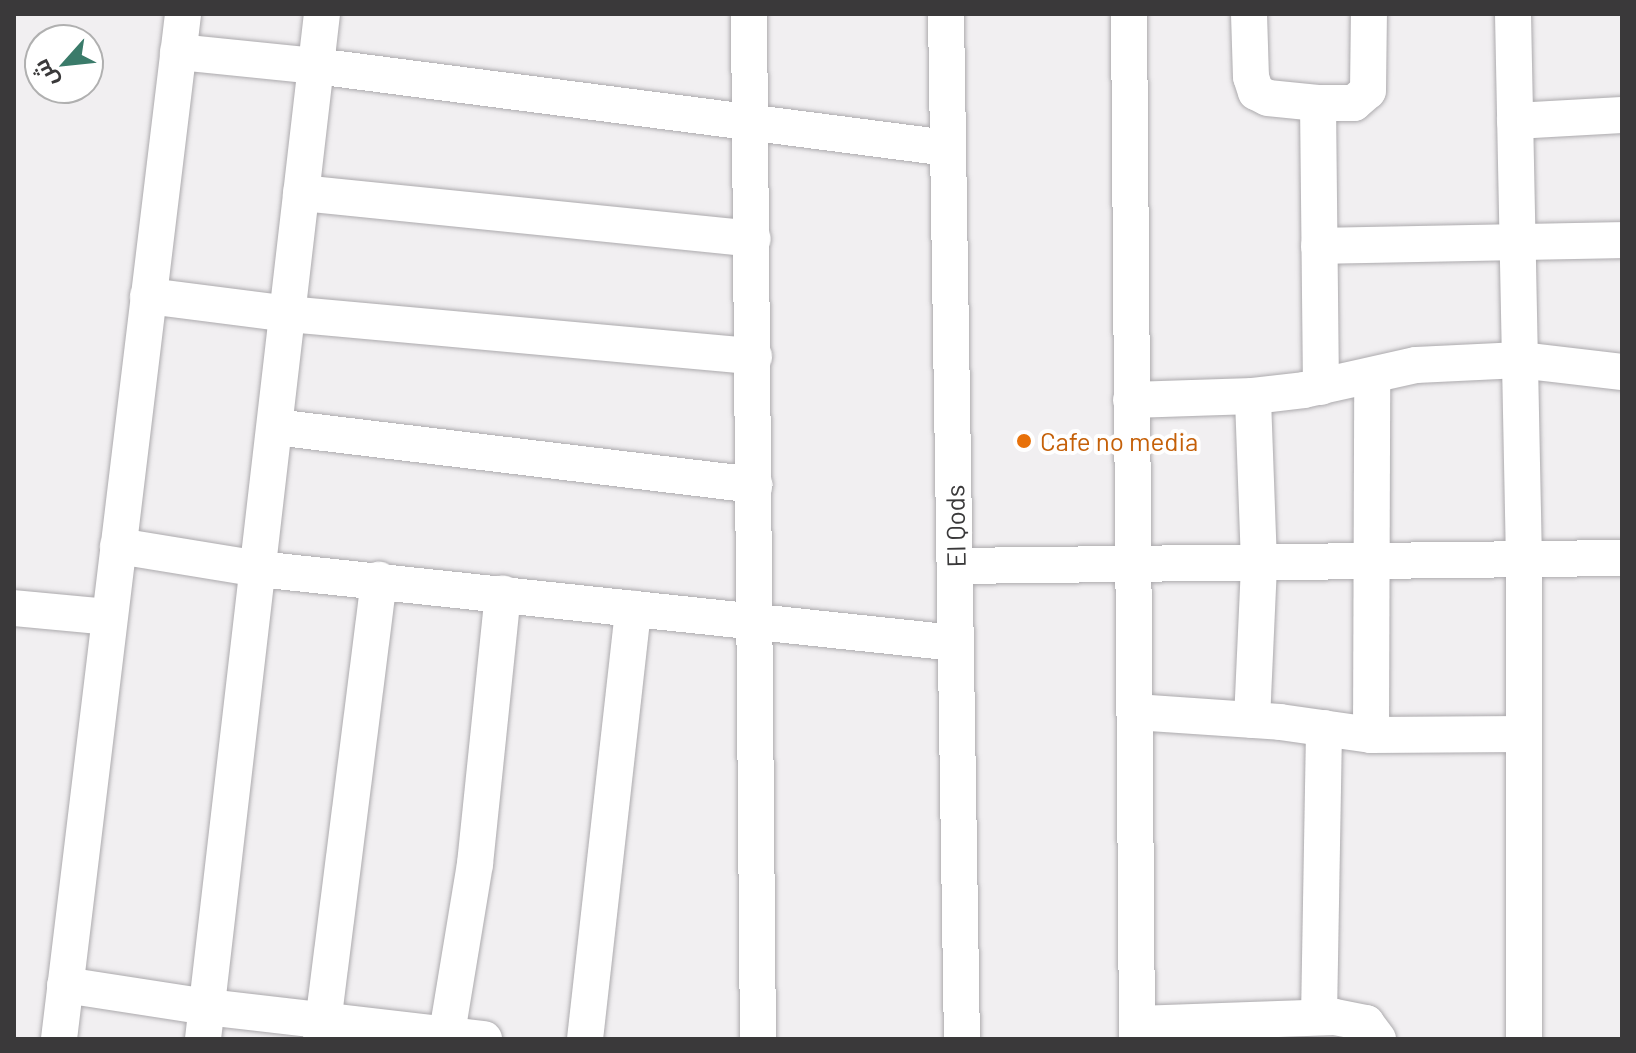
<!DOCTYPE html>
<meta charset="utf-8">
<style>
body{margin:0}
#map{position:relative;width:1636px;height:1053px;overflow:hidden;background:#f1eff1;font-family:Barlow,Cairo,sans-serif}
div>[style]{position:absolute}
[style*='--x']{left:calc(var(--x)*1px);top:calc(var(--y)*1px);width:calc(var(--w)*1px);rotate:calc(var(--a)*1deg)}
.roads{filter:drop-shadow(0 0 2px #acaaad) drop-shadow(0 0 2px #acaaad)}
.minor>*{height:36px;margin:-18px;padding:0 18px;transform-origin:18px;border-radius:18px;background:#fff}
.dots>*{width:22px;height:22px;translate:-50% -50%;box-sizing:border-box;border:4px solid #fff;border-radius:50%}
span{translate:-50% -50%;white-space:nowrap;text-align:center;line-height:1.15;-webkit-text-stroke:8px #fff;paint-order:stroke}
.food-label{font-size:26px;color:#c56008}
.left{translate:0 -50%;text-align:left}
.street-label{font-size:26px;color:#3a393a}
.frame{position:absolute;inset:0;border:16px solid #3a393a;pointer-events:none}
.north{position:absolute;left:24px;top:24px;width:80px;height:80px;box-sizing:border-box;background:#fff;border:2px solid #b0b0b0;border-radius:50%;rotate:243deg;font-size:22px;font-weight:700;line-height:32px;text-align:center;color:#3a393a}
.north::after{content:'';display:block;margin:auto;width:28px;height:36px;background:#3a7b6a;clip-path:polygon(50% 0,100% 100%,50% 72%,0 100%)}
</style>
<div id="map">
<div class="roads">
<div class="minor">
<div style="--x:749;--y:14;--w:1025;--a:89.5"></div>
<div style="--x:946;--y:14;--w:1025;--a:89.11"></div>
<div style="--x:1129;--y:14;--w:1025;--a:89.55"></div>
<div style="--x:1249;--y:14;--w:63;--a:88.2"></div>
<div style="--x:1251;--y:77;--w:16;--a:72"></div>
<div style="--x:1256;--y:92;--w:13;--a:27"></div>
<div style="--x:1268;--y:98;--w:50;--a:5.7"></div>
<div style="--x:1318;--y:103;--w:284;--a:89.4"></div>
<div style="--x:1513;--y:14;--w:547;--a:88.85"></div>
<div style="--x:1524;--y:561;--w:478;--a:90"></div>
<div style="--x:178;--y:52;--w:139;--a:5.8"></div>
<div style="--x:316;--y:66;--w:636;--a:7.4"></div>
<div style="--x:1318;--y:103;--w:36;--a:0"></div>
<div style="--x:1354;--y:103;--w:18;--a:-41"></div>
<div style="--x:1368;--y:91;--w:77;--a:-89.3"></div>
<div style="--x:1515;--y:121;--w:107;--a:-3.2"></div>
<div style="--x:301;--y:193;--w:454;--a:5.8"></div>
<div style="--x:1319;--y:246;--w:303;--a:-1.1"></div>
<div style="--x:148;--y:296;--w:141;--a:7.3"></div>
<div style="--x:288;--y:314;--w:468;--a:5.2"></div>
<div style="--x:1131;--y:400;--w:122;--a:-1.9"></div>
<div style="--x:1253;--y:396;--w:51;--a:-6.7"></div>
<div style="--x:1304;--y:390;--w:115;--a:-12.6"></div>
<div style="--x:1416;--y:365;--w:104;--a:-2.8"></div>
<div style="--x:1520;--y:360;--w:103;--a:6.7"></div>
<div style="--x:275;--y:427;--w:483;--a:6.9"></div>
<div style="--x:118;--y:546;--w:142;--a:9.3"></div>
<div style="--x:258;--y:569;--w:701;--a:6.06"></div>
<div style="--x:955;--y:566;--w:667;--a:-0.69"></div>
<div style="--x:14;--y:608;--w:95;--a:5.4"></div>
<div style="--x:1135;--y:712;--w:145;--a:3.9"></div>
<div style="--x:1280;--y:722;--w:92;--a:8.1"></div>
<div style="--x:1371;--y:735;--w:153;--a:-0.4"></div>
<div style="--x:1252;--y:720;--w:157;--a:-87.4"></div>
<div style="--x:1259;--y:563;--w:167;--a:-92.1"></div>
<div style="--x:1371;--y:735;--w:359;--a:-89.8"></div>
<div style="--x:65;--y:985;--w:144;--a:8.8"></div>
<div style="--x:207;--y:1007;--w:279;--a:6.6"></div>
<div style="--x:1319;--y:1017;--w:289;--a:-89"></div>
<div style="--x:1137;--y:1024;--w:198;--a:-2"></div>
<div style="--x:1335;--y:1017;--w:32;--a:11"></div>
<div style="--x:1366;--y:1023;--w:20;--a:53"></div>
<div style="--x:59;--y:1039;--w:1032;--a:-83.1"></div>
<div style="--x:203;--y:1039;--w:1032;--a:-83.38"></div>
<div style="--x:321;--y:1039;--w:463;--a:-82.8"></div>
<div style="--x:446;--y:1039;--w:177;--a:-80.6"></div>
<div style="--x:475;--y:864;--w:272;--a:-84.1"></div>
<div style="--x:585;--y:1039;--w:433;--a:-83.6"></div>
</div>
</div>
<div class="dots">
<div style="left:1024px;top:441px;background:#e8710a"></div>
</div>
<div class="food-label">
<span class="left" style="left:1040px;top:441px">Cafe no media</span>
</div>
<div class="street-label">
<span style="left:955px;top:526px;rotate:-91deg">El Qods</span>
</div>
<div class="frame"></div>
<div class="north">ش</div>
</div>
